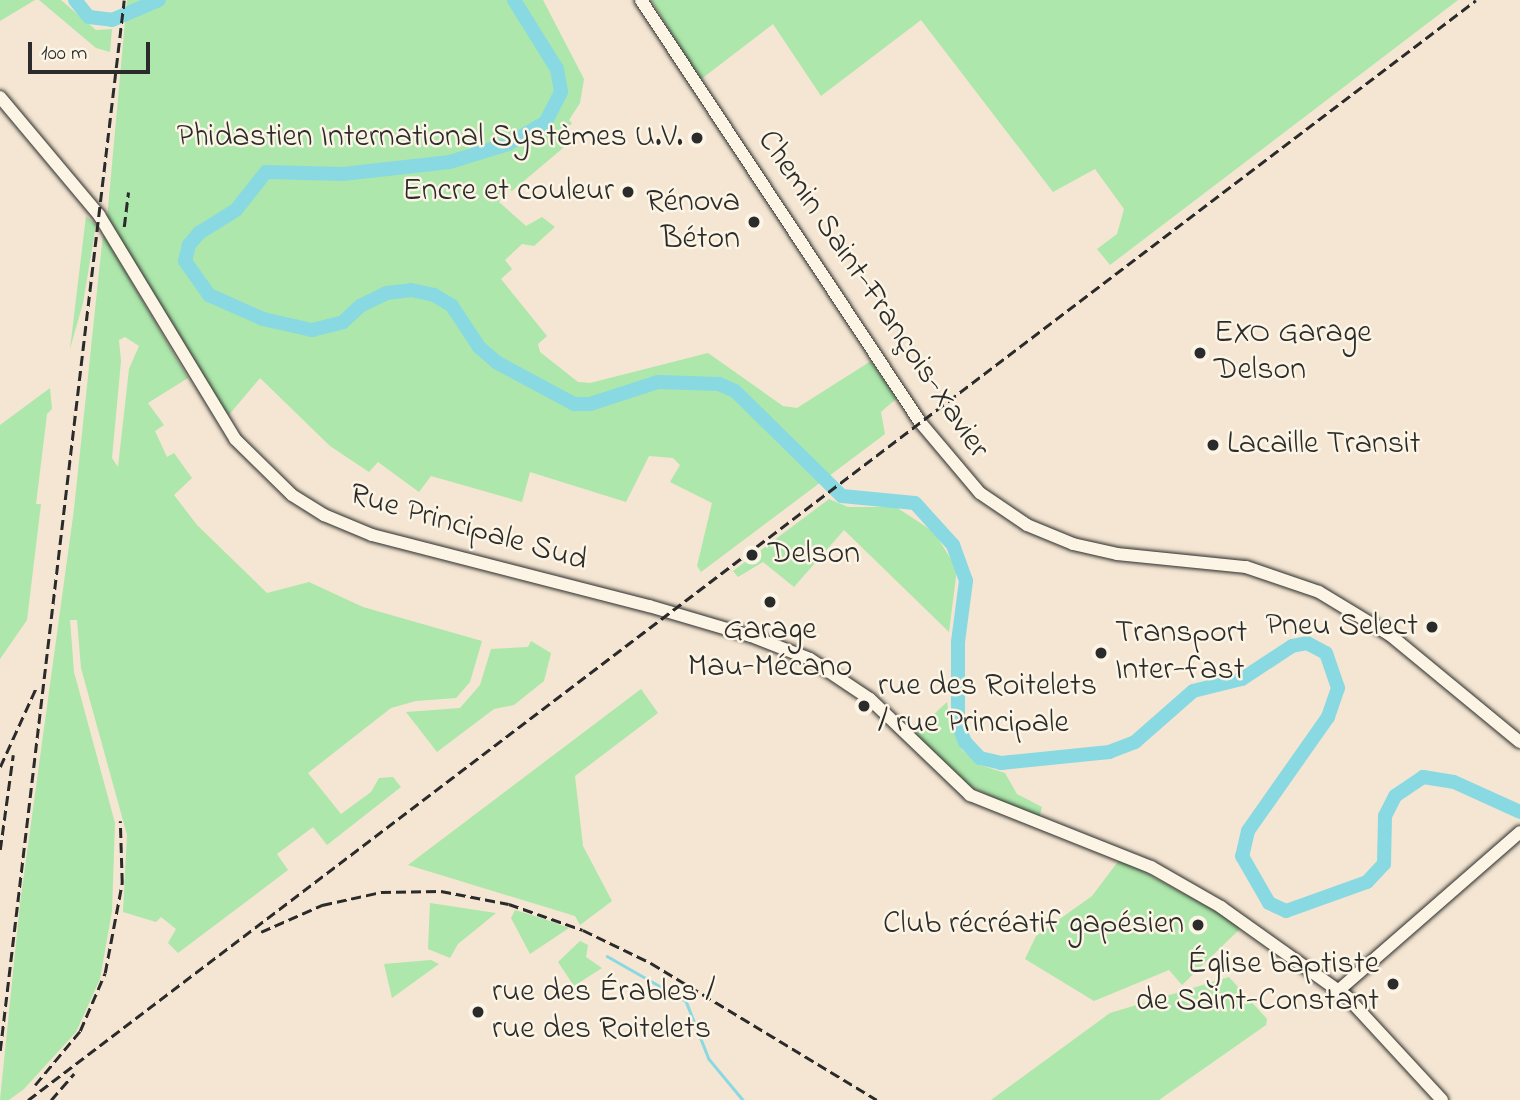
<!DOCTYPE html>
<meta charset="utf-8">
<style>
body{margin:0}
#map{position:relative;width:1520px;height:1100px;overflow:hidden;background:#f4e6d2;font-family:"Indie Flower",sans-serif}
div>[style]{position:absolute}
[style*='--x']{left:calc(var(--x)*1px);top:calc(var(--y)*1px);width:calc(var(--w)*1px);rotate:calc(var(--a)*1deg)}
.green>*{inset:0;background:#ade7ab}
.stream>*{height:2.5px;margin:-1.25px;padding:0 1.25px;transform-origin:1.25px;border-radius:1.25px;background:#88d9e2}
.river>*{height:14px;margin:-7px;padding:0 7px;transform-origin:7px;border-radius:7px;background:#88d9e2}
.roads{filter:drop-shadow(0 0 2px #2b2b2b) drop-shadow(0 0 2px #2b2b2b)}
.secondary>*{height:12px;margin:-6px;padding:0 6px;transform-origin:6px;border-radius:6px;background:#fcf5e5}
.rail>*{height:2.5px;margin-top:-1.25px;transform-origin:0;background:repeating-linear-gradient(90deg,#2b2b2b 0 10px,transparent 0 15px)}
.dots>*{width:19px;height:19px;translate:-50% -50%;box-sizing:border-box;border:4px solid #fcf5e5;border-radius:50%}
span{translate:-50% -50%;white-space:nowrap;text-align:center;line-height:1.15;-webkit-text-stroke:5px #fcf5e5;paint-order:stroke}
.poi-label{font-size:32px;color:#2b2b2b}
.right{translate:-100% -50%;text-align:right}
.left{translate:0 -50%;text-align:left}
.street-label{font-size:32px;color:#2b2b2b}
.scale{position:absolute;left:28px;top:42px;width:122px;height:32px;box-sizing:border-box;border:4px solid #2b2b2b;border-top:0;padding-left:9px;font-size:21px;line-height:24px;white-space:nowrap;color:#2b2b2b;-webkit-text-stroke:5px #fcf5e5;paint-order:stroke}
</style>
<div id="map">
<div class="green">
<div style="clip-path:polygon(0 0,35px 0,0 21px)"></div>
<div style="clip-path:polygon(39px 0,61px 0,96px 30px,112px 29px,110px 52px,96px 48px)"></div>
<div style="clip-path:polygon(127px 0,543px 0,584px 79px,580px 103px,569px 120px,572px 123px,561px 134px,569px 143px,512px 191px,506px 188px,499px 202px,526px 226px,542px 217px,555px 227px,534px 246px,522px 244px,505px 260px,512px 269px,501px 279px,547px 336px,538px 344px,540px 352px,578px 382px,590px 383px,708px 353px,783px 406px,797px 408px,871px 361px,897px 398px,881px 412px,885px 434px,701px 572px,697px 566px,712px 503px,670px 482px,680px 465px,673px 458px,649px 456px,626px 502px,530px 472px,522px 502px,431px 476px,419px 492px,378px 462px,369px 472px,330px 446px,260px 378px,228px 416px,107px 219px)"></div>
<div style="clip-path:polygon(651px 0,1458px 0,1110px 265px,1097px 249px,1117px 234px,1124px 209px,1095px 169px,1053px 192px,921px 20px,821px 96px,773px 24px,700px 80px)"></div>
<div style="clip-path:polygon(86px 216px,96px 225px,83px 303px,70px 349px)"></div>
<div style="clip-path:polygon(evenodd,103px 234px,188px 378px,148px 403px,164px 425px,155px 431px,167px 457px,174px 453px,192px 478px,174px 495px,197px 525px,267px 593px,309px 582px,363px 607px,482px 641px,470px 682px,456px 698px,416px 701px,391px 708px,308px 773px,341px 814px,371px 792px,379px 778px,393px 777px,401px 787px,327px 845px,313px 827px,277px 854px,288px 870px,178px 953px,168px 943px,176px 929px,161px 917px,156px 922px,123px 912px,127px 835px,81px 668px,77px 620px,70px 620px,74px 672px,115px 823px,112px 911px,100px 979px,76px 1032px,24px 1089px,9px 1100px,0 1100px,20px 904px,74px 509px,103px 234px,125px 337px,139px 346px,129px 369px,118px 467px,112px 458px,121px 361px,119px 340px,125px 337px)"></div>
<div style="clip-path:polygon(50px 388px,52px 409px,47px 414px,37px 496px,36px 504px,41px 504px,27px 620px,0 659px,0 425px)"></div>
<div style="clip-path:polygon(829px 499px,848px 507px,896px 507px,934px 532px,957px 569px,949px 632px,844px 530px,794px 587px,763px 562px,738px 577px,733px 571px)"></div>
<div style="clip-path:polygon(531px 641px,551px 653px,544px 681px,514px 705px,494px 709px,437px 752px,406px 712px,460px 708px,480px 685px,491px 649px,528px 647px)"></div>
<div style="clip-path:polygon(641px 689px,658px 713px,575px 776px,583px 846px,612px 901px,580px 925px,575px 916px,408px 865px)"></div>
<div style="clip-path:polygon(947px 702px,950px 725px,962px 750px,980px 765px,1005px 773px,1017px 794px,1042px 807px,1039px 819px,963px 783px,914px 733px)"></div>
<div style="clip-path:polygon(1120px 859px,1243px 926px,1182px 985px,1169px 970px,1094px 1001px,1025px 959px,1036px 936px,1092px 896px)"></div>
<div style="clip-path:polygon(430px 903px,496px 913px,458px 944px,450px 958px,428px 949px)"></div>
<div style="clip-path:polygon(515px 910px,544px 919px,569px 928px,530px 954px,511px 918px)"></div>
<div style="clip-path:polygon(580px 941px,588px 945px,586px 957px,602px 968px,574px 986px,558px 962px)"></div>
<div style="clip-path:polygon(431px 960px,439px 964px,392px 998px,384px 964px)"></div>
<div style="clip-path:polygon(1229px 977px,1267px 1019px,1266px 1025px,1159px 1100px,991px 1100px,1110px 1013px)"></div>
</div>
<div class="stream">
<div style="--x:607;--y:956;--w:91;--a:29.7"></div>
<div style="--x:686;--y:1001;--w:62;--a:68.4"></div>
<div style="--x:709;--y:1059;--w:53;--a:50.3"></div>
</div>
<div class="river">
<div style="--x:75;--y:0;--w:22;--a:51"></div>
<div style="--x:89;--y:17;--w:23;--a:7"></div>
<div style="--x:112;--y:20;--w:51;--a:-23.1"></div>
<div style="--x:514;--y:0;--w:81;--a:58.1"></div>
<div style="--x:557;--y:69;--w:23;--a:80"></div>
<div style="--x:561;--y:92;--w:34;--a:117"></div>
<div style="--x:546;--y:122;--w:44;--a:149.9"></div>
<div style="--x:508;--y:144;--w:61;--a:162.8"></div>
<div style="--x:450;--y:162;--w:108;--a:173.6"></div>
<div style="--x:343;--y:174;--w:77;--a:-178.5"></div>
<div style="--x:266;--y:172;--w:48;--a:128.3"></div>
<div style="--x:236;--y:210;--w:44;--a:148.1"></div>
<div style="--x:199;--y:233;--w:16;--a:130"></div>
<div style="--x:189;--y:245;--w:16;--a:104"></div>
<div style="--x:185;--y:261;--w:42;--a:54.8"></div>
<div style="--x:209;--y:295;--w:59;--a:24"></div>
<div style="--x:263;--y:319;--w:50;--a:12.7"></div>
<div style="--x:312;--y:330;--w:32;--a:-14"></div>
<div style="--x:343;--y:322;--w:23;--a:-43"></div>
<div style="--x:360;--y:306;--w:30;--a:-26"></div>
<div style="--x:387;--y:293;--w:24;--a:-7"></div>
<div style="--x:411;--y:290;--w:24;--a:12"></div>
<div style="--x:434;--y:295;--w:21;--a:31"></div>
<div style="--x:452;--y:306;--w:49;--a:56.6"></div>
<div style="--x:479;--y:347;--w:23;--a:41"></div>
<div style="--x:496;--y:362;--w:89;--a:28.3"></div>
<div style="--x:574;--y:404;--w:16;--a:0"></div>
<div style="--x:590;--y:404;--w:71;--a:-17.9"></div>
<div style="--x:658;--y:382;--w:61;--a:1.9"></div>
<div style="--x:719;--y:384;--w:17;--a:24"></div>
<div style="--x:735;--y:391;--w:150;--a:44.5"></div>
<div style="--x:842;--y:496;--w:73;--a:5.5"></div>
<div style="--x:915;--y:503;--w:57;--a:47.9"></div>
<div style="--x:953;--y:545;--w:38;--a:70"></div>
<div style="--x:966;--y:581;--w:62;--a:97.5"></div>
<div style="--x:958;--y:642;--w:82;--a:90"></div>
<div style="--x:958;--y:724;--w:19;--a:69"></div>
<div style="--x:965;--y:742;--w:22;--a:47"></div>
<div style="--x:980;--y:758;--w:22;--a:13"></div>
<div style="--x:1001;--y:763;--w:109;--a:-5.8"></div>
<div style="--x:1109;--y:752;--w:28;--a:-21"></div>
<div style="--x:1135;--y:742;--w:77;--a:-41.3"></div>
<div style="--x:1193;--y:691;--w:50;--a:-13.8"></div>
<div style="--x:1242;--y:679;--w:60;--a:-33.4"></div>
<div style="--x:1292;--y:646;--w:15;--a:-11"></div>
<div style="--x:1307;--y:643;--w:21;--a:28"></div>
<div style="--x:1326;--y:653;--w:37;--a:71"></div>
<div style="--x:1338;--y:688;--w:31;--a:109"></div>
<div style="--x:1328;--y:717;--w:139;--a:125.1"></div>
<div style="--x:1248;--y:831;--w:26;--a:103"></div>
<div style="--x:1242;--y:856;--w:54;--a:60.1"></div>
<div style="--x:1269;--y:903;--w:19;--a:25"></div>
<div style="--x:1286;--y:911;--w:86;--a:-19.7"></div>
<div style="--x:1367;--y:882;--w:25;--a:-47"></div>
<div style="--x:1384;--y:864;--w:48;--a:-88.8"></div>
<div style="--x:1385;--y:816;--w:22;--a:-63"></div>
<div style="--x:1395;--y:796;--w:34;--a:-34"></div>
<div style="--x:1423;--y:777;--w:31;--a:9"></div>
<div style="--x:1454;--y:782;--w:72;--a:24.4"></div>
</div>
<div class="roads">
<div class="secondary">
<div style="--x:641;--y:0;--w:506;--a:56.53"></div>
<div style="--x:920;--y:422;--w:93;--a:49.8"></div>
<div style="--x:980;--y:493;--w:57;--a:34.2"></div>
<div style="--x:1027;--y:525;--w:50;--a:22.4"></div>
<div style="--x:1073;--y:544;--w:45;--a:12.8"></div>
<div style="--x:1117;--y:554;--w:130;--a:5.8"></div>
<div style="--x:1246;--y:567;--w:77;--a:18.9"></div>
<div style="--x:1319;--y:592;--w:83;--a:31.2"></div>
<div style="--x:1390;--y:635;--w:168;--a:39.5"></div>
<div style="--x:0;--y:97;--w:154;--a:50"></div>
<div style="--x:99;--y:215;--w:262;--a:58.7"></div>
<div style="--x:235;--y:439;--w:80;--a:44.5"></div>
<div style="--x:292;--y:495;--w:38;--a:32"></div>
<div style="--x:324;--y:515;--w:52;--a:22.6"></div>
<div style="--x:372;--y:535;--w:286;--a:14.4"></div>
<div style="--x:649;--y:606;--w:106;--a:16.4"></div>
<div style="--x:751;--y:636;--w:63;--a:21.3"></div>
<div style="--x:810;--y:659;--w:72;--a:33.7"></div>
<div style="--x:870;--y:699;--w:139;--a:43.8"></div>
<div style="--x:970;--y:795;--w:195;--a:21.7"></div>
<div style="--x:1151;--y:867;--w:81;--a:29.7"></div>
<div style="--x:1221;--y:907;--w:155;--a:35.5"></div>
<div style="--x:1347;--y:997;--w:140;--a:47.3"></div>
<div style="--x:1339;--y:990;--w:240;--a:-41.1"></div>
</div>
</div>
<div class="rail">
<div style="--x:124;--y:227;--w:35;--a:-83"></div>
<div style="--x:0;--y:767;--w:87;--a:-65.5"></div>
<div style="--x:0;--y:850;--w:96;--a:-82.2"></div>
<div style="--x:261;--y:932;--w:67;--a:-23.9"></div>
<div style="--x:322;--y:905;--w:60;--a:-12.4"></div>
<div style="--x:381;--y:892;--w:60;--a:-1"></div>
<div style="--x:441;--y:891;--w:69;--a:10.8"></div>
<div style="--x:509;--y:904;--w:78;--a:19.4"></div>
<div style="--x:583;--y:930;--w:76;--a:25.9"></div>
<div style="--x:651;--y:963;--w:264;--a:31.2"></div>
<div style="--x:0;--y:1051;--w:1058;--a:-83.27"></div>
<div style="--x:35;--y:1085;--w:70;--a:-50.2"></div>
<div style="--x:80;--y:1031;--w:63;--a:-66.7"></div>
<div style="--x:105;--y:973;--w:92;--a:-79.3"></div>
<div style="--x:122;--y:883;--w:62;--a:-91.8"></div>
<div style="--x:28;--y:1100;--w:1818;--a:-37.22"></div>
<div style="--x:51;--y:1100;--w:35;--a:-49"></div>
</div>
<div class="dots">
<div style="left:697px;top:138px;background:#2b2b2b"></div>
<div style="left:628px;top:192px;background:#2b2b2b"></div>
<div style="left:754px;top:222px;background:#2b2b2b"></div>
<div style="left:1200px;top:353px;background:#2b2b2b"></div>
<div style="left:1213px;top:445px;background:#2b2b2b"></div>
<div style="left:752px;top:555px;background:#2b2b2b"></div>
<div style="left:770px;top:602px;background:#2b2b2b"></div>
<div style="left:1432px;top:627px;background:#2b2b2b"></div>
<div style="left:1101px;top:653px;background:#2b2b2b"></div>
<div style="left:864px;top:706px;background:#2b2b2b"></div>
<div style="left:1198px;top:925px;background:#2b2b2b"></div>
<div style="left:1393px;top:984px;background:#2b2b2b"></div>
<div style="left:478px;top:1012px;background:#2b2b2b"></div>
</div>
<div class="poi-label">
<span class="right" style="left:683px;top:138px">Phidastien International Systèmes U.V.</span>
<span class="right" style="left:614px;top:192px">Encre et couleur</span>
<span class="right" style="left:740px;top:222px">Rénova<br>Béton</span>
<span class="left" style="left:1214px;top:353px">EXO Garage<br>Delson</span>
<span class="left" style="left:1227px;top:445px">Lacaille Transit</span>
<span class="left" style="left:768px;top:555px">Delson</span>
<span class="right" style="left:1418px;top:627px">Pneu Select</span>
<span style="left:770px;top:650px">Garage<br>Mau-Mécano</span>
<span class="left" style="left:1115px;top:653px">Transport<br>Inter-fast</span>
<span class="left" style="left:878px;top:706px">rue des Roitelets<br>/ rue Principale</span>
<span class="right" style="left:1184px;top:925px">Club récréatif gapésien</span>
<span class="right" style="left:1379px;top:984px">Église baptiste<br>de Saint-Constant</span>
<span class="left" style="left:492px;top:1012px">rue des Érables /<br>rue des Roitelets</span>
</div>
<div class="street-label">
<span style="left:872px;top:295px;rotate:56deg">Chemin Saint-François-Xavier</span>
<span style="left:468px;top:529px;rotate:16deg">Rue Principale Sud</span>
</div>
<div class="scale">100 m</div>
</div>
